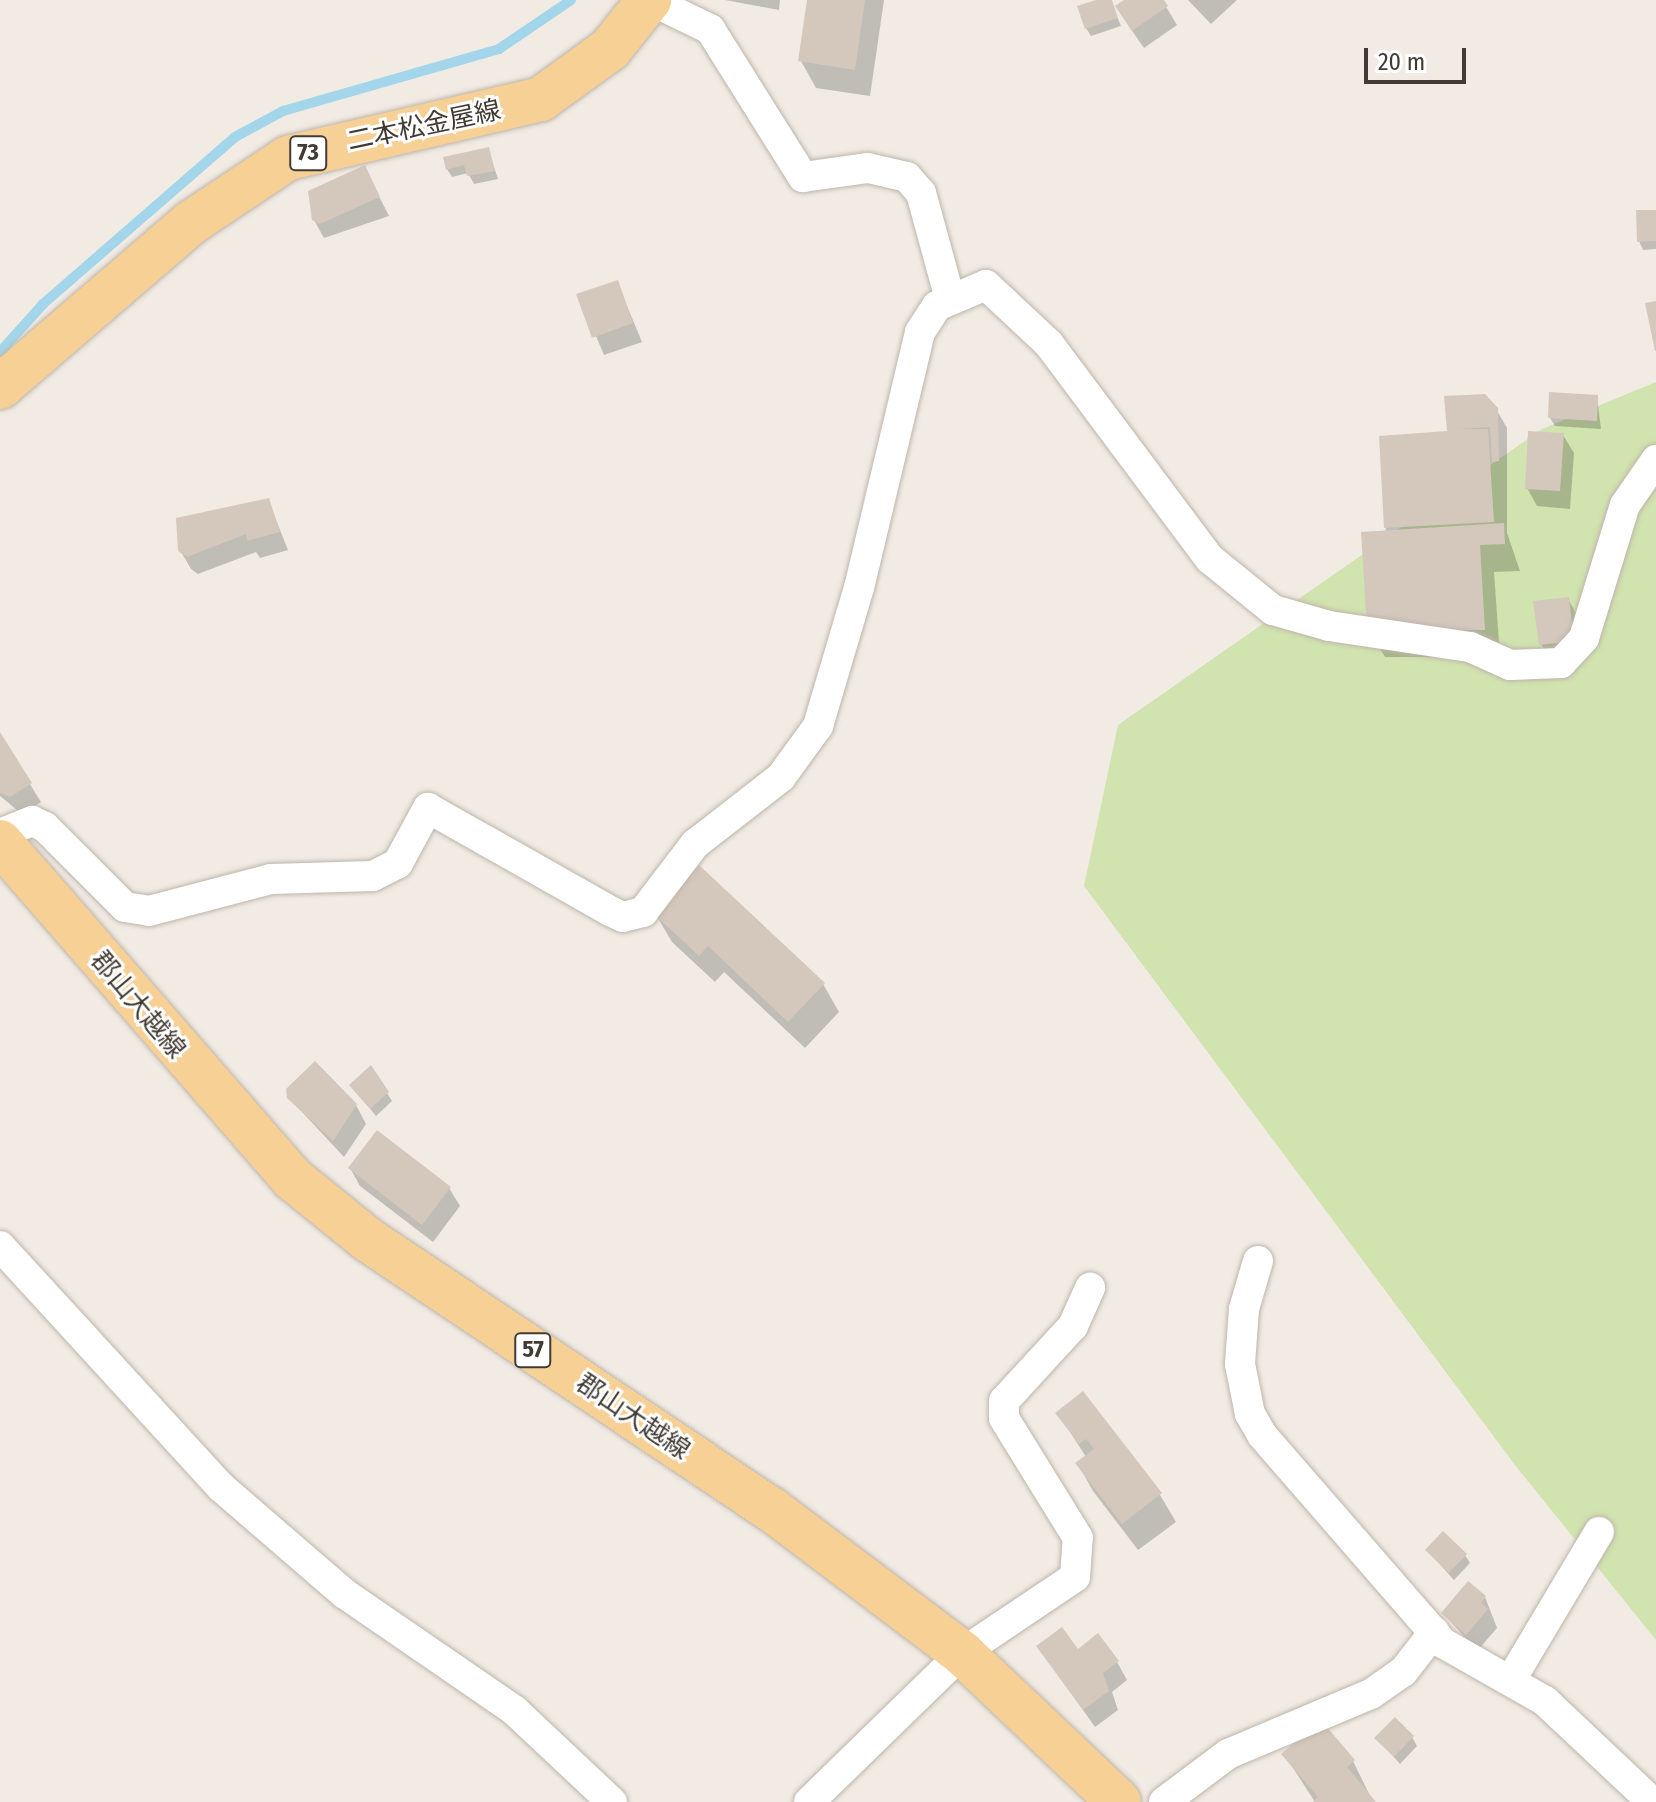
<!DOCTYPE html>
<meta charset="utf-8">
<style>
body{margin:0}
#map{position:relative;width:1656px;height:1802px;overflow:hidden;background:#f1ebe4;font-family:"Fira Sans Condensed","Noto Sans JP",sans-serif}
div>[style]{position:absolute}
[style*='--x']{left:calc(var(--x)*1px);top:calc(var(--y)*1px);width:calc(var(--w)*1px);rotate:calc(var(--a)*1deg)}
.green>*{inset:0;background:#d1e3af}
.shadow>*{inset:0;background:#0003}
.stream>*{height:10px;margin:-5px;padding:0 5px;transform-origin:5px;border-radius:5px;background:#a3d6ea}
.building>*{inset:0;background:#d4c8bd}
.roads{filter:drop-shadow(0 0 2px #beb5aa) drop-shadow(0 0 2px #beb5aa)}
.street>*{height:30px;margin:-15px;padding:0 15px;transform-origin:15px;border-radius:15px;background:#fff}
.primary>*{height:44px;margin:-22px;padding:0 22px;transform-origin:22px;border-radius:22px;background:#f7d096}
span{translate:-50% -50%;white-space:nowrap;text-align:center;line-height:1.15;-webkit-text-stroke:6px #fff;paint-order:stroke}
.shield-label span{padding:2px 6px;background:#fff;border:2px solid;border-radius:6px;-webkit-text-stroke-width:0}
.shield-label{font-size:24px;color:#423b34;font-weight:700}
.street-label{font-size:26px;color:#423b34}
.scale{position:absolute;left:1364px;top:48px;width:102px;height:36px;box-sizing:border-box;border:4px solid #423b34;border-top:0;padding-left:10px;font-size:24px;line-height:28px;white-space:nowrap;color:#423b34;-webkit-text-stroke:6px #fff;paint-order:stroke}
</style>
<div id="map">
<div class="green">
<div style="clip-path:polygon(1656px 382px,1656px 1640px,1515px 1465px,1084px 886px,1118px 725px,1542px 429px)"></div>
</div>
<div class="shadow">
<div style="clip-path:polygon(725px 0,780px 0,779px 10px)"></div>
<div style="clip-path:polygon(809px 0,884px 0,870px 96px,816px 88px,801px 61px)"></div>
<div style="clip-path:polygon(1103px 0,1110px 0,1121px 26px,1091px 36px,1086px 28px)"></div>
<div style="clip-path:polygon(1128px 0,1162px 0,1177px 25px,1144px 48px,1128px 25px)"></div>
<div style="clip-path:polygon(1188px 0,1237px 0,1211px 24px)"></div>
<div style="clip-path:polygon(488px 149px,498px 179px,474px 184px,468px 173px,452px 177px,447px 169px)"></div>
<div style="clip-path:polygon(364px 167px,389px 216px,324px 238px,314px 220px)"></div>
<div style="clip-path:polygon(1656px 212px,1656px 249px,1643px 250px,1639px 241px)"></div>
<div style="clip-path:polygon(617px 282px,642px 342px,604px 355px,579px 296px)"></div>
<div style="clip-path:polygon(1597px 397px,1601px 429px,1555px 426px,1550px 418px)"></div>
<div style="clip-path:polygon(1496px 409px,1507px 428px,1507px 533px,1520px 571px,1494px 572px,1500px 657px,1385px 657px,1369px 630px,1386px 528px,1449px 430px)"></div>
<div style="clip-path:polygon(1563px 435px,1574px 453px,1570px 509px,1537px 506px,1527px 488px)"></div>
<div style="clip-path:polygon(268px 500px,288px 550px,260px 558px,256px 552px,198px 574px,191px 569px,180px 550px)"></div>
<div style="clip-path:polygon(1568px 599px,1578px 617px,1551px 662px,1541px 644px)"></div>
<div style="clip-path:polygon(0 736px,41px 802px,22px 814px,0 796px)"></div>
<div style="clip-path:polygon(656px 915px,823px 984px,839px 1012px,805px 1048px,724px 972px,715px 982px,672px 942px)"></div>
<div style="clip-path:polygon(352px 1086px,387px 1093px,392px 1101px,376px 1116px)"></div>
<div style="clip-path:polygon(289px 1098px,356px 1105px,366px 1124px,344px 1157px)"></div>
<div style="clip-path:polygon(350px 1168px,449px 1188px,460px 1206px,433px 1242px,360px 1186px)"></div>
<div style="clip-path:polygon(1058px 1413px,1160px 1495px,1176px 1522px,1138px 1550px,1093px 1491px,1078px 1464px,1086px 1457px)"></div>
<div style="clip-path:polygon(1427px 1550px,1465px 1555px,1470px 1563px,1454px 1580px)"></div>
<div style="clip-path:polygon(1485px 1597px,1497px 1628px,1477px 1651px,1443px 1613px)"></div>
<div style="clip-path:polygon(1038px 1646px,1117px 1662px,1127px 1680px,1112px 1692px,1118px 1710px,1095px 1727px)"></div>
<div style="clip-path:polygon(1412px 1737px,1417px 1746px,1400px 1764px,1377px 1738px)"></div>
<div style="clip-path:polygon(1284px 1754px,1353px 1761px,1373px 1802px,1315px 1802px)"></div>
</div>
<div class="stream">
<div style="--x:0;--y:352;--w:64;--a:-48.1"></div>
<div style="--x:43;--y:304;--w:254;--a:-41"></div>
<div style="--x:235;--y:137;--w:55;--a:-28.4"></div>
<div style="--x:283;--y:111;--w:225;--a:-16"></div>
<div style="--x:499;--y:49;--w:87;--a:-34.2"></div>
</div>
<div class="building">
<div style="clip-path:polygon(807px 0,865px 0,855px 70px,798px 61px)"></div>
<div style="clip-path:polygon(1096px 0,1112px 0,1118px 18px,1085px 29px,1077px 6px)"></div>
<div style="clip-path:polygon(1124px 0,1164px 0,1168px 6px,1132px 31px,1115px 6px)"></div>
<div style="clip-path:polygon(489px 147px,495px 171px,467px 176px,464px 165px,446px 170px,443px 157px)"></div>
<div style="clip-path:polygon(365px 165px,380px 197px,320px 224px,312px 220px,308px 191px)"></div>
<div style="clip-path:polygon(1636px 210px,1656px 210px,1656px 241px,1637px 242px)"></div>
<div style="clip-path:polygon(618px 280px,633px 323px,592px 338px,576px 294px)"></div>
<div style="clip-path:polygon(1656px 301px,1656px 351px,1655px 351px,1645px 303px)"></div>
<div style="clip-path:polygon(1549px 392px,1598px 395px,1597px 421px,1548px 418px)"></div>
<div style="clip-path:polygon(1485px 394px,1498px 408px,1499px 461px,1492px 462px,1490px 427px,1458px 429px,1488px 429px,1494px 522px,1384px 528px,1379px 436px,1447px 431px,1444px 396px)"></div>
<div style="clip-path:polygon(1528px 431px,1564px 433px,1560px 491px,1525px 489px)"></div>
<div style="clip-path:polygon(269px 498px,280px 532px,247px 541px,246px 534px,187px 557px,178px 551px,176px 518px)"></div>
<div style="clip-path:polygon(1504px 523px,1505px 544px,1480px 545px,1485px 630px,1367px 630px,1361px 532px)"></div>
<div style="clip-path:polygon(1569px 597px,1574px 641px,1539px 645px,1533px 601px)"></div>
<div style="clip-path:polygon(0 732px,32px 783px,10px 797px,0 793px)"></div>
<div style="clip-path:polygon(699px 865px,825px 983px,788px 1022px,708px 946px,699px 956px,654px 914px)"></div>
<div style="clip-path:polygon(315px 1061px,357px 1104px,333px 1141px,287px 1098px,286px 1089px)"></div>
<div style="clip-path:polygon(371px 1065px,389px 1092px,370px 1109px,349px 1085px)"></div>
<div style="clip-path:polygon(377px 1130px,451px 1187px,422px 1225px,348px 1168px)"></div>
<div style="clip-path:polygon(1083px 1391px,1162px 1493px,1122px 1524px,1075px 1463px,1094px 1449px,1086px 1439px,1079px 1444px,1055px 1413px)"></div>
<div style="clip-path:polygon(1443px 1531px,1467px 1554px,1449px 1573px,1425px 1550px)"></div>
<div style="clip-path:polygon(1468px 1581px,1486px 1596px,1481px 1603px,1488px 1609px,1466px 1635px,1441px 1613px)"></div>
<div style="clip-path:polygon(1062px 1627px,1078px 1649px,1098px 1633px,1119px 1661px,1103px 1673px,1109px 1691px,1083px 1710px,1036px 1646px)"></div>
<div style="clip-path:polygon(1395px 1717px,1414px 1736px,1394px 1757px,1374px 1738px)"></div>
<div style="clip-path:polygon(1326px 1726px,1355px 1760px,1347px 1767px,1376px 1802px,1313px 1802px,1318px 1797px,1281px 1754px,1313px 1727px,1318px 1733px)"></div>
</div>
<div class="roads">
<div class="street">
<div style="--x:650;--y:0;--w:67;--a:25.8"></div>
<div style="--x:710;--y:29;--w:175;--a:57.9"></div>
<div style="--x:803;--y:177;--w:66;--a:-7.9"></div>
<div style="--x:868;--y:168;--w:40;--a:13"></div>
<div style="--x:907;--y:177;--w:21;--a:49"></div>
<div style="--x:921;--y:193;--w:110;--a:74.7"></div>
<div style="--x:0;--y:834;--w:35;--a:-22"></div>
<div style="--x:32;--y:821;--w:14;--a:25"></div>
<div style="--x:45;--y:827;--w:113;--a:45"></div>
<div style="--x:125;--y:907;--w:24;--a:9"></div>
<div style="--x:149;--y:911;--w:126;--a:-14.7"></div>
<div style="--x:271;--y:879;--w:102;--a:-1.7"></div>
<div style="--x:373;--y:876;--w:28;--a:-27"></div>
<div style="--x:398;--y:863;--w:63;--a:-61.4"></div>
<div style="--x:428;--y:808;--w:209;--a:29.5"></div>
<div style="--x:610;--y:911;--w:14;--a:25"></div>
<div style="--x:623;--y:917;--w:21;--a:-14"></div>
<div style="--x:643;--y:912;--w:86;--a:-52.6"></div>
<div style="--x:695;--y:844;--w:109;--a:-37.9"></div>
<div style="--x:781;--y:777;--w:63;--a:-54"></div>
<div style="--x:818;--y:726;--w:144;--a:-73.5"></div>
<div style="--x:859;--y:588;--w:263;--a:-76.6"></div>
<div style="--x:920;--y:332;--w:31;--a:-57"></div>
<div style="--x:937;--y:306;--w:53;--a:-23.2"></div>
<div style="--x:986;--y:285;--w:86;--a:43.1"></div>
<div style="--x:1049;--y:344;--w:269;--a:53.2"></div>
<div style="--x:1210;--y:559;--w:81;--a:39"></div>
<div style="--x:1273;--y:610;--w:58;--a:15.9"></div>
<div style="--x:1329;--y:626;--w:143;--a:8.5"></div>
<div style="--x:1470;--y:647;--w:44;--a:24.2"></div>
<div style="--x:1510;--y:665;--w:51;--a:-2.2"></div>
<div style="--x:1561;--y:663;--w:34;--a:-47"></div>
<div style="--x:1584;--y:638;--w:139;--a:-72.9"></div>
<div style="--x:1625;--y:505;--w:55;--a:-55.4"></div>
<div style="--x:0;--y:1246;--w:328;--a:47.5"></div>
<div style="--x:222;--y:1488;--w:162;--a:40.8"></div>
<div style="--x:345;--y:1594;--w:206;--a:34.5"></div>
<div style="--x:515;--y:1711;--w:133;--a:43.2"></div>
<div style="--x:1258;--y:1261;--w:50;--a:106.3"></div>
<div style="--x:1244;--y:1309;--w:55;--a:94.2"></div>
<div style="--x:1240;--y:1364;--w:51;--a:78.7"></div>
<div style="--x:1250;--y:1414;--w:24;--a:60"></div>
<div style="--x:1262;--y:1435;--w:276;--a:49"></div>
<div style="--x:1443;--y:1643;--w:117;--a:29.6"></div>
<div style="--x:1545;--y:1701;--w:147;--a:43.3"></div>
<div style="--x:1512;--y:1678;--w:170;--a:-59.2"></div>
<div style="--x:809;--y:1802;--w:214;--a:-44.2"></div>
<div style="--x:962;--y:1653;--w:136;--a:-33.9"></div>
<div style="--x:1075;--y:1577;--w:39;--a:-86"></div>
<div style="--x:1078;--y:1538;--w:141;--a:-121.7"></div>
<div style="--x:1004;--y:1418;--w:17;--a:-90"></div>
<div style="--x:1004;--y:1401;--w:102;--a:-47.4"></div>
<div style="--x:1073;--y:1326;--w:42;--a:-65.9"></div>
<div style="--x:1164;--y:1802;--w:80;--a:-36.9"></div>
<div style="--x:1228;--y:1754;--w:155;--a:-22.8"></div>
<div style="--x:1371;--y:1694;--w:39;--a:-35"></div>
<div style="--x:1403;--y:1672;--w:51;--a:-52.2"></div>
</div>
<div class="primary">
<div style="--x:0;--y:387;--w:253;--a:-40.7"></div>
<div style="--x:192;--y:222;--w:115;--a:-33.7"></div>
<div style="--x:288;--y:158;--w:260;--a:-13.1"></div>
<div style="--x:541;--y:99;--w:85;--a:-35.9"></div>
<div style="--x:610;--y:49;--w:63;--a:-51.5"></div>
<div style="--x:0;--y:842;--w:447;--a:49"></div>
<div style="--x:293;--y:1179;--w:95;--a:39"></div>
<div style="--x:367;--y:1239;--w:486;--a:33.8"></div>
<div style="--x:771;--y:1509;--w:239;--a:37"></div>
<div style="--x:962;--y:1653;--w:216;--a:43.5"></div>
</div>
</div>
<div class="shield-label">
<span style="left:308px;top:153px">73</span>
<span style="left:533px;top:1350px">57</span>
</div>
<div class="street-label">
<span style="left:424px;top:126px;rotate:-12deg">二本松金屋線</span>
<span style="left:138px;top:1005px;rotate:50deg">郡山大越線</span>
<span style="left:633px;top:1417px;rotate:34deg">郡山大越線</span>
</div>
<div class="scale">20 m</div>
</div>
